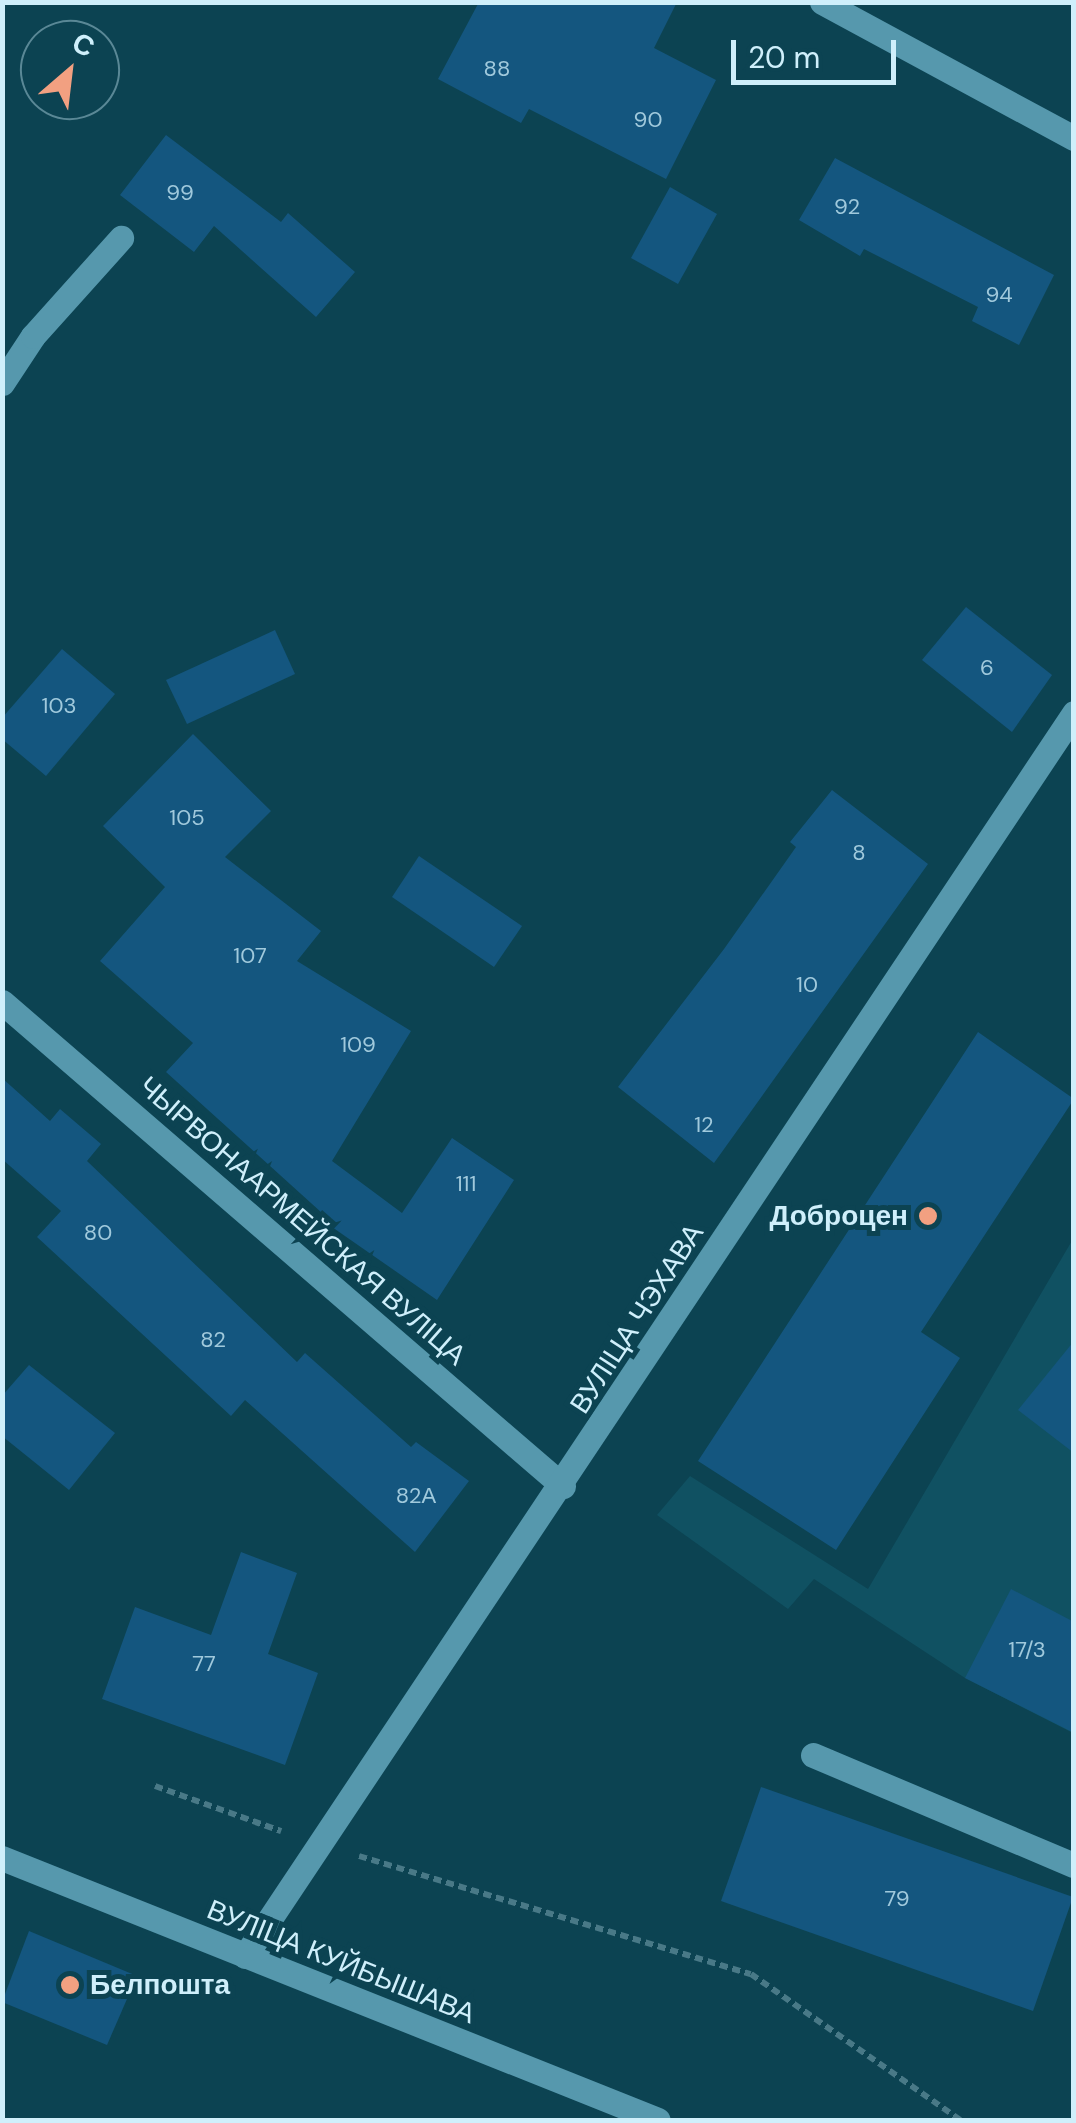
<!DOCTYPE html>
<meta charset="utf-8">
<style>
body{margin:0}
#map{position:relative;width:1076px;height:2123px;overflow:hidden;background:#0c4352;font-family:"DM Sans",sans-serif}
div>[style]{position:absolute}
[style*='--x']{left:calc(var(--x)*1px);top:calc(var(--y)*1px);width:calc(var(--w)*1px);rotate:calc(var(--a)*1deg)}
.built>*{inset:0;background:#105162}
.building>*{inset:0;background:#14567f}
.path>*{height:6px;margin-top:-3px;transform-origin:0;background:repeating-linear-gradient(90deg,#497987 0 8px,transparent 0 13px)}
.service>*{height:25px;margin:-12.5px;padding:0 12.5px;transform-origin:12.5px;border-radius:12.5px;background:#5698ad}
.minor>*{height:25px;margin:-12.5px;padding:0 12.5px;transform-origin:12.5px;border-radius:12.5px;background:#5698ad}
.tertiary>*{height:25px;margin:-12.5px;padding:0 12.5px;transform-origin:12.5px;border-radius:12.5px;background:#5698ad}
.secondary>*{height:25px;margin:-12.5px;padding:0 12.5px;transform-origin:12.5px;border-radius:12.5px;background:#5698ad}
.dots>*{width:28px;height:28px;translate:-50% -50%;box-sizing:border-box;border:5px solid #0c4352;border-radius:50%}
span{translate:-50% -50%;white-space:nowrap;text-align:center;line-height:1.15;-webkit-text-stroke:10px #0c4352;paint-order:stroke}
.number-label{font-size:22px;color:#a0c9dc}
.number-label span{-webkit-text-stroke-width:0}
.poi-label{font-size:28px;color:#cfeffb;font-weight:700}
.right{translate:-100% -50%;text-align:right}
.left{translate:0 -50%;text-align:left}
.street-label{font-size:28px;color:#cfeffb}
.frame{position:absolute;inset:0;border:5px solid #cfeffb;pointer-events:none}
.north{position:absolute;left:20px;top:20px;width:100px;height:100px;box-sizing:border-box;background:#0c4352;border:2px solid #5a8896;border-radius:50%;rotate:28deg;font-size:28px;font-weight:700;line-height:40px;text-align:center;color:#cfeffb}
.north::after{content:'';display:block;margin:auto;width:35px;height:45px;background:#f2a081;clip-path:polygon(50% 0,100% 100%,50% 72%,0 100%)}
.scale{position:absolute;left:731px;top:40px;width:165px;height:45px;box-sizing:border-box;border:5px solid #cfeffb;border-top:0;padding-left:12px;font-size:30px;line-height:35px;white-space:nowrap;color:#cfeffb;-webkit-text-stroke:8px #0c4352;paint-order:stroke}
</style>
<div id="map">
<div class="built">
<div style="clip-path:polygon(1073px 1239px,1073px 1733px,965px 1678px,814px 1579px,788px 1609px,657px 1515px,690px 1476px,868px 1589px)"></div>
</div>
<div class="building">
<div style="clip-path:polygon(479px 2px,677px 2px,654px 48px,716px 80px,666px 179px,529px 109px,521px 123px,438px 79px)"></div>
<div style="clip-path:polygon(166px 135px,281px 222px,288px 213px,355px 272px,316px 317px,214px 226px,194px 252px,120px 195px)"></div>
<div style="clip-path:polygon(835px 158px,1054px 275px,1019px 345px,972px 321px,978px 307px,864px 249px,860px 256px,799px 220px)"></div>
<div style="clip-path:polygon(670px 187px,717px 214px,678px 284px,631px 258px)"></div>
<div style="clip-path:polygon(966px 607px,1052px 675px,1012px 732px,922px 660px)"></div>
<div style="clip-path:polygon(275px 630px,295px 674px,187px 724px,166px 680px)"></div>
<div style="clip-path:polygon(62px 649px,115px 694px,46px 776px,2px 739px,2px 718px)"></div>
<div style="clip-path:polygon(193px 734px,271px 811px,225px 857px,321px 931px,297px 961px,411px 1031px,332px 1161px,402px 1213px,452px 1138px,514px 1180px,437px 1300px,319px 1218px,322px 1213px,166px 1072px,193px 1043px,100px 961px,165px 887px,103px 826px)"></div>
<div style="clip-path:polygon(832px 790px,928px 864px,714px 1163px,618px 1087px,724px 949px,796px 847px,790px 842px)"></div>
<div style="clip-path:polygon(419px 856px,522px 926px,494px 967px,392px 897px)"></div>
<div style="clip-path:polygon(978px 1032px,1074px 1099px,921px 1332px,960px 1358px,836px 1550px,698px 1461px)"></div>
<div style="clip-path:polygon(2px 1078px,50px 1121px,60px 1109px,101px 1144px,87px 1161px,297px 1362px,305px 1353px,411px 1447px,416px 1442px,469px 1481px,415px 1552px,245px 1400px,231px 1416px,37px 1237px,61px 1211px,2px 1159px)"></div>
<div style="clip-path:polygon(1074px 1341px,1074px 1453px,1018px 1410px)"></div>
<div style="clip-path:polygon(29px 1365px,115px 1433px,69px 1490px,2px 1436px,2px 1396px)"></div>
<div style="clip-path:polygon(241px 1552px,297px 1573px,268px 1654px,318px 1673px,285px 1765px,102px 1699px,135px 1607px,211px 1635px)"></div>
<div style="clip-path:polygon(1011px 1589px,1074px 1622px,1074px 1733px,965px 1678px)"></div>
<div style="clip-path:polygon(761px 1787px,1073px 1897px,1033px 2011px,721px 1901px)"></div>
<div style="clip-path:polygon(29px 1931px,137px 1976px,107px 2045px,2px 2002px)"></div>
</div>
<div class="path">
<div style="--x:155;--y:1786;--w:134;--a:19.7"></div>
<div style="--x:359;--y:1856;--w:409;--a:16.8"></div>
<div style="--x:751;--y:1974;--w:255;--a:34.9"></div>
</div>
<div class="service">
<div style="--x:2;--y:383;--w:56;--a:-56.6"></div>
<div style="--x:33;--y:336;--w:132;--a:-48.1"></div>
<div style="--x:813;--y:1755;--w:283;--a:22.9"></div>
</div>
<div class="minor">
<div style="--x:822;--y:2;--w:286;--a:28.4"></div>
<div style="--x:2;--y:1002;--w:741;--a:40.79"></div>
</div>
<div class="tertiary">
<div style="--x:245;--y:1956;--w:1494;--a:-56.3"></div>
</div>
<div class="secondary">
<div style="--x:2;--y:1858;--w:706;--a:21.77"></div>
</div>
<div class="dots">
<div style="left:928px;top:1216px;background:#f2a081"></div>
<div style="left:70px;top:1985px;background:#f2a081"></div>
</div>
<div class="number-label">
<span style="left:497px;top:69px">88</span>
<span style="left:648px;top:120px">90</span>
<span style="left:180px;top:193px">99</span>
<span style="left:847px;top:207px">92</span>
<span style="left:999px;top:295px">94</span>
<span style="left:987px;top:668px">6</span>
<span style="left:59px;top:706px">103</span>
<span style="left:187px;top:818px">105</span>
<span style="left:859px;top:853px">8</span>
<span style="left:250px;top:956px">107</span>
<span style="left:807px;top:985px">10</span>
<span style="left:358px;top:1045px">109</span>
<span style="left:704px;top:1125px">12</span>
<span style="left:466px;top:1184px">111</span>
<span style="left:98px;top:1233px">80</span>
<span style="left:213px;top:1340px">82</span>
<span style="left:416px;top:1496px">82А</span>
<span style="left:1027px;top:1650px">17/3</span>
<span style="left:204px;top:1664px">77</span>
<span style="left:897px;top:1899px">79</span>
</div>
<div class="poi-label">
<span class="right" style="left:908px;top:1216px">Доброцен</span>
<span class="left" style="left:90px;top:1985px">Белпошта</span>
</div>
<div class="street-label">
<span style="left:302px;top:1221px;rotate:41deg">ЧЫРВОНААРМЕЙСКАЯ ВУЛІЦА</span>
<span style="left:637px;top:1319px;rotate:-57deg">ВУЛІЦА ЧЭХАВА</span>
<span style="left:341px;top:1962px;rotate:22deg">ВУЛІЦА КУЙБЫШАВА</span>
</div>
<div class="frame"></div>
<div class="north">С</div>
<div class="scale">20 m</div>
</div>
